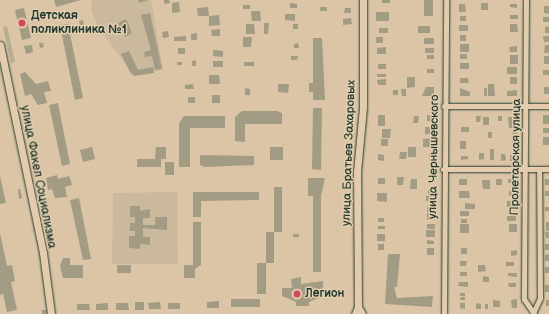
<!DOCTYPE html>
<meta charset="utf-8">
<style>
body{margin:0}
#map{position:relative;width:549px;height:314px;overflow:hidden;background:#dbc5a6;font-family:"Balsamiq Sans",sans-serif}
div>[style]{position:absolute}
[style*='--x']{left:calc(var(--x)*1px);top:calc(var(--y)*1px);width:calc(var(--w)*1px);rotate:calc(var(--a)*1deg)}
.built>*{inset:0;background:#cab99c}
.green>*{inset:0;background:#b8ac91}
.building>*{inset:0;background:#a19c83}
.roads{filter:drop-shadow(0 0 1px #1f3d34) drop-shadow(0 0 1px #1f3d34)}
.street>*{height:5px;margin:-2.5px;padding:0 2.5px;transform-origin:2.5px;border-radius:2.5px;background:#e3cbab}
.secondary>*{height:7px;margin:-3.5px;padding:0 3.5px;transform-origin:3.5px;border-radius:3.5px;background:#e3cbab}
.dots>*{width:11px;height:11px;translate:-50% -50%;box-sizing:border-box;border:2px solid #e3cbab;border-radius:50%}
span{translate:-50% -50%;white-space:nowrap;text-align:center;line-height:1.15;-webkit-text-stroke:3px #e3cbab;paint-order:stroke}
.poi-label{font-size:12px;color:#1f3d34;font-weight:700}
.left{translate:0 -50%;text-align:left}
.street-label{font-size:12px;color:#1f3d34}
</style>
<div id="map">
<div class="built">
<div style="clip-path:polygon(92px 0,151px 0,163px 69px,134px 76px,99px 28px,91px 11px)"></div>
<div style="clip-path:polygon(177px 192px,178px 264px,112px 264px,113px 193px)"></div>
</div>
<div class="green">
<div style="clip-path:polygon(7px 26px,15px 62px,11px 63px,3px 27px)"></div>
</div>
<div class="building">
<div style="clip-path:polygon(54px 0,81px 0,56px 7px)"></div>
<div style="clip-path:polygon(138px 0,148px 0,139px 3px)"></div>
<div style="clip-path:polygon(164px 0,169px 0,170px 3px,164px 4px)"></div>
<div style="clip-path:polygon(382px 0,390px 0,390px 3px,382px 3px)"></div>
<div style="clip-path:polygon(424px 0,433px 0,433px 16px,424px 16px)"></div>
<div style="clip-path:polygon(179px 2px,180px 12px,172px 13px,172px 3px)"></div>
<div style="clip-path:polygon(290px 3px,297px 4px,297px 8px,290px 8px)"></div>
<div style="clip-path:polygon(481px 3px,488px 3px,488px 10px,481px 10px)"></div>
<div style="clip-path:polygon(459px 4px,465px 4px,466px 12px,459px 12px)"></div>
<div style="clip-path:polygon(510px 4px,517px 4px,517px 8px,510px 7px)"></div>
<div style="clip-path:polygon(243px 5px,250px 5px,250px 9px,243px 9px)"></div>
<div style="clip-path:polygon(544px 6px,549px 6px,549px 14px,544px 13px)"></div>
<div style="clip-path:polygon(208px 7px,209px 16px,198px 16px,197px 8px)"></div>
<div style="clip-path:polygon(320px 7px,327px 7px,327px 11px,320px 11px)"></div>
<div style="clip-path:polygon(24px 8px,31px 38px,22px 40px,15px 10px)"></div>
<div style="clip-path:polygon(345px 8px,351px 8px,351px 13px,344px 13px)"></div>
<div style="clip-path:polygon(251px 11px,260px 11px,261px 21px,252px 21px)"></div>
<div style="clip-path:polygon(376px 12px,389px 12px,389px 21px,376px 21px)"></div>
<div style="clip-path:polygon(150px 13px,162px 69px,155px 70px,152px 56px,145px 57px,144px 52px,151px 50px,141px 15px)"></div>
<div style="clip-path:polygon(285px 14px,295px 14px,295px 21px,285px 20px)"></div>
<div style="clip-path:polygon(219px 15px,220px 25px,209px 26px,209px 16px)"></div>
<div style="clip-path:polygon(510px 15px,518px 15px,518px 19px,510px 19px)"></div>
<div style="clip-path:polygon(460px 16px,466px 16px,466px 21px,460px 21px)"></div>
<div style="clip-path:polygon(543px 17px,549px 17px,549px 22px,543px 22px)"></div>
<div style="clip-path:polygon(351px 18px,352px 24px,343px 25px,343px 19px)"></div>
<div style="clip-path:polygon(126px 19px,132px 33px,125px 37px,118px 23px)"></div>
<div style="clip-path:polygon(83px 20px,84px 25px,80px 25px,79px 21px)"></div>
<div style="clip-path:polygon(264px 23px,269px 23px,268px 34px,264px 34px)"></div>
<div style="clip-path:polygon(68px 24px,83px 98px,75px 100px,60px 25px)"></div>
<div style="clip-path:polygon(246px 24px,254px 24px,255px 34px,246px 34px)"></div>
<div style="clip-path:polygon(293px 24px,298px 24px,298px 29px,293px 29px)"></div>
<div style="clip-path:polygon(510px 24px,517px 24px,518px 32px,510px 32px)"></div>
<div style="clip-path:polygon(459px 25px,468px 25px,468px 31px,459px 31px)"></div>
<div style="clip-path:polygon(418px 26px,430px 26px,430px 33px,418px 33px)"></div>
<div style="clip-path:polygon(549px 26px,549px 33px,545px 33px,545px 27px)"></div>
<div style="clip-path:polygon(379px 28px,388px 28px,388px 33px,379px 33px)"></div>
<div style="clip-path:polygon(220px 29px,220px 36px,212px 36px,211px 30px)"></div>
<div style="clip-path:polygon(168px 31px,169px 37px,163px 38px,162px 32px)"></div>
<div style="clip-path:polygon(197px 33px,197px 40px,191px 40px,191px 34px)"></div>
<div style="clip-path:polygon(460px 35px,466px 35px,466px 41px,460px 41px)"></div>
<div style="clip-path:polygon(186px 36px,186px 41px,174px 41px,174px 37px)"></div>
<div style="clip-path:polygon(543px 36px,549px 36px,549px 42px,544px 42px)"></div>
<div style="clip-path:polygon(243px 37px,252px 37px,251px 47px,243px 47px)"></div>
<div style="clip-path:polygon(376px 37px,383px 37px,383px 43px,376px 43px)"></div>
<div style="clip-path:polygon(313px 38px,322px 38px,325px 100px,313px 100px,313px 92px,309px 92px,309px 83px,313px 83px)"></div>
<div style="clip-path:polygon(424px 38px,434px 38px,434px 44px,424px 44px)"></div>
<div style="clip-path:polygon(39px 43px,43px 43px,44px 47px,40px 48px)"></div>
<div style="clip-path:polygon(298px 43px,299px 48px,294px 48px,294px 44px)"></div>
<div style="clip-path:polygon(460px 44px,469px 44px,469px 52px,460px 52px)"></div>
<div style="clip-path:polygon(32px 45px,33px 52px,26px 54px,24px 46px)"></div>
<div style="clip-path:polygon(545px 45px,549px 45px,549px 53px,544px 53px)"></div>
<div style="clip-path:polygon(517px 46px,517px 52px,510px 52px,509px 47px)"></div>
<div style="clip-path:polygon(386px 47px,386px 54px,377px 54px,377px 48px)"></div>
<div style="clip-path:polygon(178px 48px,185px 48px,185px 54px,178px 54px)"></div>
<div style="clip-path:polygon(425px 48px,434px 48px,434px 53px,425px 53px)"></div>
<div style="clip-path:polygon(213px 50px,223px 51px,223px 57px,213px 56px)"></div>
<div style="clip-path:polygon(129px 51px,138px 70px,153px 67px,154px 73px,134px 76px,130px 72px,121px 54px)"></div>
<div style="clip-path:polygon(460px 54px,467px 54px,467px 59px,460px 59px)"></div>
<div style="clip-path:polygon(427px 55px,434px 55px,434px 59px,427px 59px)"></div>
<div style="clip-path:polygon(510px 55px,518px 55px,518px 64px,510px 64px)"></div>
<div style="clip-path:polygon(291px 56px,298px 56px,297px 60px,291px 60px)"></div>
<div style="clip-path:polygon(544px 56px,549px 56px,549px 64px,544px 64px)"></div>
<div style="clip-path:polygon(196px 60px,196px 66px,192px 66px,192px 61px)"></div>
<div style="clip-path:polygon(213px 61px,223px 61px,223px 67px,213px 67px)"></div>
<div style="clip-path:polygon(177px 62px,182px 62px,182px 65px,177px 65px)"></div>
<div style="clip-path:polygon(244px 62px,254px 62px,254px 66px,244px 66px)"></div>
<div style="clip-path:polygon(460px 63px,469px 63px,469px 69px,460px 69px)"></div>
<div style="clip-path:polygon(378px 64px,386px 64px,386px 69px,378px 69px)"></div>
<div style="clip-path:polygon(507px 67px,517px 67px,517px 74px,507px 74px)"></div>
<div style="clip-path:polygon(427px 69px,434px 69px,434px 73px,427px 73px)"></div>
<div style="clip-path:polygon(543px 70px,549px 70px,549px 75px,543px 75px)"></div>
<div style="clip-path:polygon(25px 72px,36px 84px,48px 81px,51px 91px,44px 92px,47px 103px,38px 105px,31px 94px,25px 96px,20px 74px)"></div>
<div style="clip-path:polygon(377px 74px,386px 74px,386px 77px,377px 77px)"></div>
<div style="clip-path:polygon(209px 75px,219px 75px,220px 84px,209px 84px)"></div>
<div style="clip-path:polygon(407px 77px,415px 77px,415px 87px,407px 88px)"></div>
<div style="clip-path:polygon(510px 77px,517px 77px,517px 84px,510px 84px)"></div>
<div style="clip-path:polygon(460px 78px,468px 78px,469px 83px,460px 83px)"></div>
<div style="clip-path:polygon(386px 79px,386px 85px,378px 85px,377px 80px)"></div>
<div style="clip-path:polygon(193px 84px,194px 89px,185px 89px,185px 85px)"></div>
<div style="clip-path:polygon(278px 84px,289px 84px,288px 93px,278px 92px)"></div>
<div style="clip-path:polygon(488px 84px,494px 84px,495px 96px,488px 96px)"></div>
<div style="clip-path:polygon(426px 87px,434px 87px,434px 96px,422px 96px)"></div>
<div style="clip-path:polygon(544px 87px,549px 87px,549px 94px,544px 94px)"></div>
<div style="clip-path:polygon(245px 88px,250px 89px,250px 95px,245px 95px)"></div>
<div style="clip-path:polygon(460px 88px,470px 92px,470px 96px,460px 96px)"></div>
<div style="clip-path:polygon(484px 88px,487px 88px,487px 96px,484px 96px)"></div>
<div style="clip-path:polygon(401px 89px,406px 89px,406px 96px,402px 96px)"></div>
<div style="clip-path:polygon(393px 90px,398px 90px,398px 95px,393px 95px)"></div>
<div style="clip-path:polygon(517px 90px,517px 96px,507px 96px,507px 91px)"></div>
<div style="clip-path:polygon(212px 95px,220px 95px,220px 103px,212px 103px)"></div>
<div style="clip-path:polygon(188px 97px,195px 97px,195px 103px,188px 103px)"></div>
<div style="clip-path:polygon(58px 103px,70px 164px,62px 166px,49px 105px)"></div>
<div style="clip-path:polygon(313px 108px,322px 108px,321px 170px,312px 169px)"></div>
<div style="clip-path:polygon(242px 111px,277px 111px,282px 113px,282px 124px,245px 124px,245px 142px,235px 141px,235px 117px)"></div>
<div style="clip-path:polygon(378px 115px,385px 115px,385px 126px,378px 126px)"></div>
<div style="clip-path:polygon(427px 115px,434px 115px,434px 121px,427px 121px)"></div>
<div style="clip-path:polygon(543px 115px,549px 115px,549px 124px,543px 124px)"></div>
<div style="clip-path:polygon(184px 116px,225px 116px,225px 128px,190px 128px,190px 167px,179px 167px,179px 123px)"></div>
<div style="clip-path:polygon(414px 116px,419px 116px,418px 123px,413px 123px)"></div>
<div style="clip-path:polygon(476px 116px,481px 116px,480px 122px,476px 122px)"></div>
<div style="clip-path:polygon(498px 116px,502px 116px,502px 121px,498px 121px)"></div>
<div style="clip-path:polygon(483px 117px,489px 117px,489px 125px,483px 125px)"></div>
<div style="clip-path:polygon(508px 117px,514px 117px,514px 128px,509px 128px)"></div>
<div style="clip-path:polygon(425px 127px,435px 127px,434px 134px,425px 134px)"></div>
<div style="clip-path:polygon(461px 127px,469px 127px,469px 132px,461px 132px)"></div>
<div style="clip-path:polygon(543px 128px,549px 128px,549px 133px,543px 133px)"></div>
<div style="clip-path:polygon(382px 129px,391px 129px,390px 138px,382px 138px)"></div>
<div style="clip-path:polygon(512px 131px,517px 131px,517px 134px,512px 134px)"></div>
<div style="clip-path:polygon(488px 132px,492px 132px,492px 138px,488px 138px)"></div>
<div style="clip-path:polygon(543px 137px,549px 137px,549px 145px,543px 145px)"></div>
<div style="clip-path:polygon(434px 138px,434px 147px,423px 147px,423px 139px)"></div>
<div style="clip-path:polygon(381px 139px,388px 139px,388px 146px,381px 146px)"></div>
<div style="clip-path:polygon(517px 139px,517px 143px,512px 144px,512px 140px)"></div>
<div style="clip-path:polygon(460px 141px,466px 141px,466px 149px,460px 149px)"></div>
<div style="clip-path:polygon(92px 147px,95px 159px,83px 162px,80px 150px)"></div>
<div style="clip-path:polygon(156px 147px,166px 147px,166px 159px,161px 159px,161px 167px,137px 167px,137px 159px,155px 159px)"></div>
<div style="clip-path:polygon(270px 147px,283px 147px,283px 160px,270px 160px)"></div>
<div style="clip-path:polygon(408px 147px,416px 147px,416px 157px,408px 157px)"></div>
<div style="clip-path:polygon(490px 149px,494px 149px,494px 160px,490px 160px)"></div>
<div style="clip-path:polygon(400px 152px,407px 152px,406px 159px,399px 159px)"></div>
<div style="clip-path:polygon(429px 153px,434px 153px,434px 158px,429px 158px)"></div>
<div style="clip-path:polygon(479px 153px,484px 153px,484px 159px,479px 160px)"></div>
<div style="clip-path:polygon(378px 154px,384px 155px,384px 161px,378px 160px)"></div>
<div style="clip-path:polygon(501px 154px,505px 154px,506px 160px,501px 161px)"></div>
<div style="clip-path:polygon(200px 155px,254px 156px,254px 165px,204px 167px,200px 165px)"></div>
<div style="clip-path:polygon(510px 155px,517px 155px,517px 161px,510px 161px)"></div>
<div style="clip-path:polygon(461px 156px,468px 156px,468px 159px,461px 160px)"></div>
<div style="clip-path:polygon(165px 162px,174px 162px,174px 175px,165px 175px)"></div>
<div style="clip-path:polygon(57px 175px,58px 179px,69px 176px,71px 181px,72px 185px,65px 187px,67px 197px,55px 198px,52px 189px,48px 190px,46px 178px)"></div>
<div style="clip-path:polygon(0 176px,6px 203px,0 204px)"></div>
<div style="clip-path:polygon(397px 177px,404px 177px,403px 185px,397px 185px)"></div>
<div style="clip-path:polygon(308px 178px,325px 178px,321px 196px,321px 272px,313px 272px,313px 196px,308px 196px)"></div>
<div style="clip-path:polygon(378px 178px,385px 178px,385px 184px,378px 184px)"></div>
<div style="clip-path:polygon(411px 179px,417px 179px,417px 189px,410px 189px)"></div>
<div style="clip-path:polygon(459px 179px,467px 179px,467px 185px,459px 185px)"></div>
<div style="clip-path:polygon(496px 179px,502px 179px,502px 185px,496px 185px)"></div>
<div style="clip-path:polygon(508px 179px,517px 179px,517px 183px,508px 183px)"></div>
<div style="clip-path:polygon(545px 179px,549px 179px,549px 185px,545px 185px)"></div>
<div style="clip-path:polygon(482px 180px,490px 180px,490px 189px,483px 189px)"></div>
<div style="clip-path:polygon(274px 187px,282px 187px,282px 232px,274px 232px,274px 263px,266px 263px,266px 232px,274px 232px)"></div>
<div style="clip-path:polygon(18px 189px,20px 189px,22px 198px,19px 199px)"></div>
<div style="clip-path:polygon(428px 190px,435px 190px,435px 195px,428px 195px)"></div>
<div style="clip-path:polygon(459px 191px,469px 191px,470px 198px,459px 198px)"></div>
<div style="clip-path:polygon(509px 191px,518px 191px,518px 196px,509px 196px)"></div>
<div style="clip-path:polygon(545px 191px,549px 191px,549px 196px,545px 196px)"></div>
<div style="clip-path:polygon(193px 192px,259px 192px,259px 200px,201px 201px,201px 217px,193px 217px)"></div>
<div style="clip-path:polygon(377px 193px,387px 193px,387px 202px,377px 201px)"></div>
<div style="clip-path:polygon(426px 196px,435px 196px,435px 201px,426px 201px)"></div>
<div style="clip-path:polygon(79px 198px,91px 259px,83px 260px,70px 200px)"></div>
<div style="clip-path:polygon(507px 201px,513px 201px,513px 207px,507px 207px)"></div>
<div style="clip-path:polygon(465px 203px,475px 204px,475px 209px,465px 209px)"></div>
<div style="clip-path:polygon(130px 206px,140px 206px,140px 211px,150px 209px,150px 218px,143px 218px,143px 225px,155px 225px,155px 217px,167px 217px,167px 230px,143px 228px,143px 237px,150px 237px,150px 245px,140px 244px,140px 249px,129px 248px,129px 236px,135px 236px,135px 231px,130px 231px,130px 223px,135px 223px,135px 217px,130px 217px)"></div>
<div style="clip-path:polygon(427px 207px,435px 207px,435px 212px,427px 212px)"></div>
<div style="clip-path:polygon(545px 207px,549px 207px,549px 211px,545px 211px)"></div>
<div style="clip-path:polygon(460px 211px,469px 211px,469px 216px,460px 216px)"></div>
<div style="clip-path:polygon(427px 213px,435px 213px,435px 220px,427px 220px)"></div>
<div style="clip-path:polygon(507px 216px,516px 216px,516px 221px,507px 221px)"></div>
<div style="clip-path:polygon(378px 218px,384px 218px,384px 222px,378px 222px)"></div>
<div style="clip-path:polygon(461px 219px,467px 219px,467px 223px,461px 223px)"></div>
<div style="clip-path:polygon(193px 222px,201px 222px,201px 265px,195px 269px,195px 278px,184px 278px,184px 265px,193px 265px)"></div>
<div style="clip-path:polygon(546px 222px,549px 222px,549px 231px,546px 231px)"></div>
<div style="clip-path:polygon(427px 224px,435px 224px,435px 229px,427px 229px)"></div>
<div style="clip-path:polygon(460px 224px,469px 224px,469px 233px,460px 233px)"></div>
<div style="clip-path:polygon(509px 224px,517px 224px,517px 232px,509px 232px)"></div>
<div style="clip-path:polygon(378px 226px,385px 226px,385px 229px,378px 229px)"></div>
<div style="clip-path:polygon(426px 230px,435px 230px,435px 237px,426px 237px)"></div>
<div style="clip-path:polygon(545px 232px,549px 232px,549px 238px,546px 238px)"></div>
<div style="clip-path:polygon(0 233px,7px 266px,12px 265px,15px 281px,11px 282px,17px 310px,7px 312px,3px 294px,0 295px)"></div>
<div style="clip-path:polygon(293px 234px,299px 234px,299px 237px,293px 237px)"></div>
<div style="clip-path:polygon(377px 234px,385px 234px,385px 241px,377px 241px)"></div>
<div style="clip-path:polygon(427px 240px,434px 241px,434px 244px,427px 244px)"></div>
<div style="clip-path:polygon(378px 244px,384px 244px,384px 250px,378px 250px)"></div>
<div style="clip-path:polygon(545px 244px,549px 244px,549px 250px,545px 250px)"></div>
<div style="clip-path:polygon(427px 248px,434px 248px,434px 255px,427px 255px)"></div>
<div style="clip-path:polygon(461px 248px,467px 248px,467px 254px,461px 254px)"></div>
<div style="clip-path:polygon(517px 250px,517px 255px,511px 256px,511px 251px)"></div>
<div style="clip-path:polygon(388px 254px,400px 254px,397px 287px,394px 287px,397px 298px,433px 296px,432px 307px,385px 304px)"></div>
<div style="clip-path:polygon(549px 254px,549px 261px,545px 261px,545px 255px)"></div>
<div style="clip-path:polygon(63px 258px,70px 258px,70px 265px,83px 265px,83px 278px,63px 278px,60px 266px)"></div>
<div style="clip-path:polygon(460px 261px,467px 261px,466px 266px,460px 266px)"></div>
<div style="clip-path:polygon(506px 262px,514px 262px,514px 266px,506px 266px)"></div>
<div style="clip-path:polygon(257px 263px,266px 263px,266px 294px,257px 294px)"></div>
<div style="clip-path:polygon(117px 265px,131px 265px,131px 273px,117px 273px)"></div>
<div style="clip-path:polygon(478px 265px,485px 265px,486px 271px,478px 272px)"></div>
<div style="clip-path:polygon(545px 267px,549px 267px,549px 273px,545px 273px)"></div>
<div style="clip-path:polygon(460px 272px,467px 272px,467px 276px,460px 276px)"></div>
<div style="clip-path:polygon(508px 273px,517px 273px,517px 277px,508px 276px)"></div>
<div style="clip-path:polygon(483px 276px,489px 277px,489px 282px,483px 282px)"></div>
<div style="clip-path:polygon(301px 277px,301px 284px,323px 281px,323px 296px,309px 302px,309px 306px,296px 306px,296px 302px,282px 296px,282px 288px,292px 288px,291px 279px)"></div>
<div style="clip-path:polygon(459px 282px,468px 282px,468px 287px,458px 286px)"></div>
<div style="clip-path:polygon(508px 283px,516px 283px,516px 287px,509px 287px)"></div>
<div style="clip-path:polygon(545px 285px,549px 285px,549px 292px,545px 292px)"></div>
<div style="clip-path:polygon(460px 293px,465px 293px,465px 296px,460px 296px)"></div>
<div style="clip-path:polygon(461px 297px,465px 297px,465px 300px,460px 300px)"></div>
<div style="clip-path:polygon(231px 299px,260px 299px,260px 307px,231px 307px)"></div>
<div style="clip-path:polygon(517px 299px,517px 308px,512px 308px,511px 300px)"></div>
<div style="clip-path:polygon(493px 300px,500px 301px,500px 307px,493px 307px)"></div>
<div style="clip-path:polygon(546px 300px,549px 300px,549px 306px,546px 306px)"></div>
<div style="clip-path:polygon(219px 301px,219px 308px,207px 308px,207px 302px)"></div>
<div style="clip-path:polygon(135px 302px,144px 302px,144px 310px,135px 310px)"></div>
<div style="clip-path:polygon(160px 302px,161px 309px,149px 309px,148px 303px)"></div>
<div style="clip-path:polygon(108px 303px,108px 310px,96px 310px,96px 304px)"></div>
<div style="clip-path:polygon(116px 303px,128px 303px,129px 310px,116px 310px)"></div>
<div style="clip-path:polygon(168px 303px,180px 303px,180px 309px,168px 309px)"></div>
<div style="clip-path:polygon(460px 303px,465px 303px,465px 309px,460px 308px)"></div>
<div style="clip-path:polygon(476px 303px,481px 304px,481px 309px,476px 309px)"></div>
<div style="clip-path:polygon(77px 304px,89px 304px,90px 310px,77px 310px)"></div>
<div style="clip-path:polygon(485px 304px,488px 304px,488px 309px,485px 309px)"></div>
<div style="clip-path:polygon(42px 310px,46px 310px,46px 314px,42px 314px)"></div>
</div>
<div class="roads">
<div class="street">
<div style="--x:526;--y:0;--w:299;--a:90.4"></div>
<div style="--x:524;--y:299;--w:18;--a:56"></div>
<div style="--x:444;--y:106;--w:105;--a:0"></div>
<div style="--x:443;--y:169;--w:106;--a:0"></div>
<div style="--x:534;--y:311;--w:14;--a:-65"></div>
<div style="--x:540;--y:298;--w:129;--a:-90.4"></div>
<div style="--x:444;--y:314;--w:314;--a:-89.6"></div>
</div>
<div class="secondary">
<div style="--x:0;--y:45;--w:212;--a:78.3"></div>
<div style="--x:43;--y:253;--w:62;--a:82.5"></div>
<div style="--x:358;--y:307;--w:8;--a:60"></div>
<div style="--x:355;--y:314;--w:8;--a:-67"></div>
<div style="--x:358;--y:307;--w:135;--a:-90.4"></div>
<div style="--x:357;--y:172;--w:65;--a:-84.7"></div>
<div style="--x:363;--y:107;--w:107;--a:-90"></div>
</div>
</div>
<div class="dots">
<div style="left:22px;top:23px;background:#d1495b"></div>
<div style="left:297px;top:294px;background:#d1495b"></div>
</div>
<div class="poi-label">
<span class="left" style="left:31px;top:23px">Детская<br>поликлиника №1</span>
<span class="left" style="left:305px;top:294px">Легион</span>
</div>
<div class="street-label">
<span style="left:349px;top:153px;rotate:-88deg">улица Братьев Захаровых</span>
<span style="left:434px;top:157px;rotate:-89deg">улица Чернышевского</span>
<span style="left:516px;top:157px;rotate:-89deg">Пролетарская улица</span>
<span style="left:38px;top:177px;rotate:79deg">улица Факел Социализма</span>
</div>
</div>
